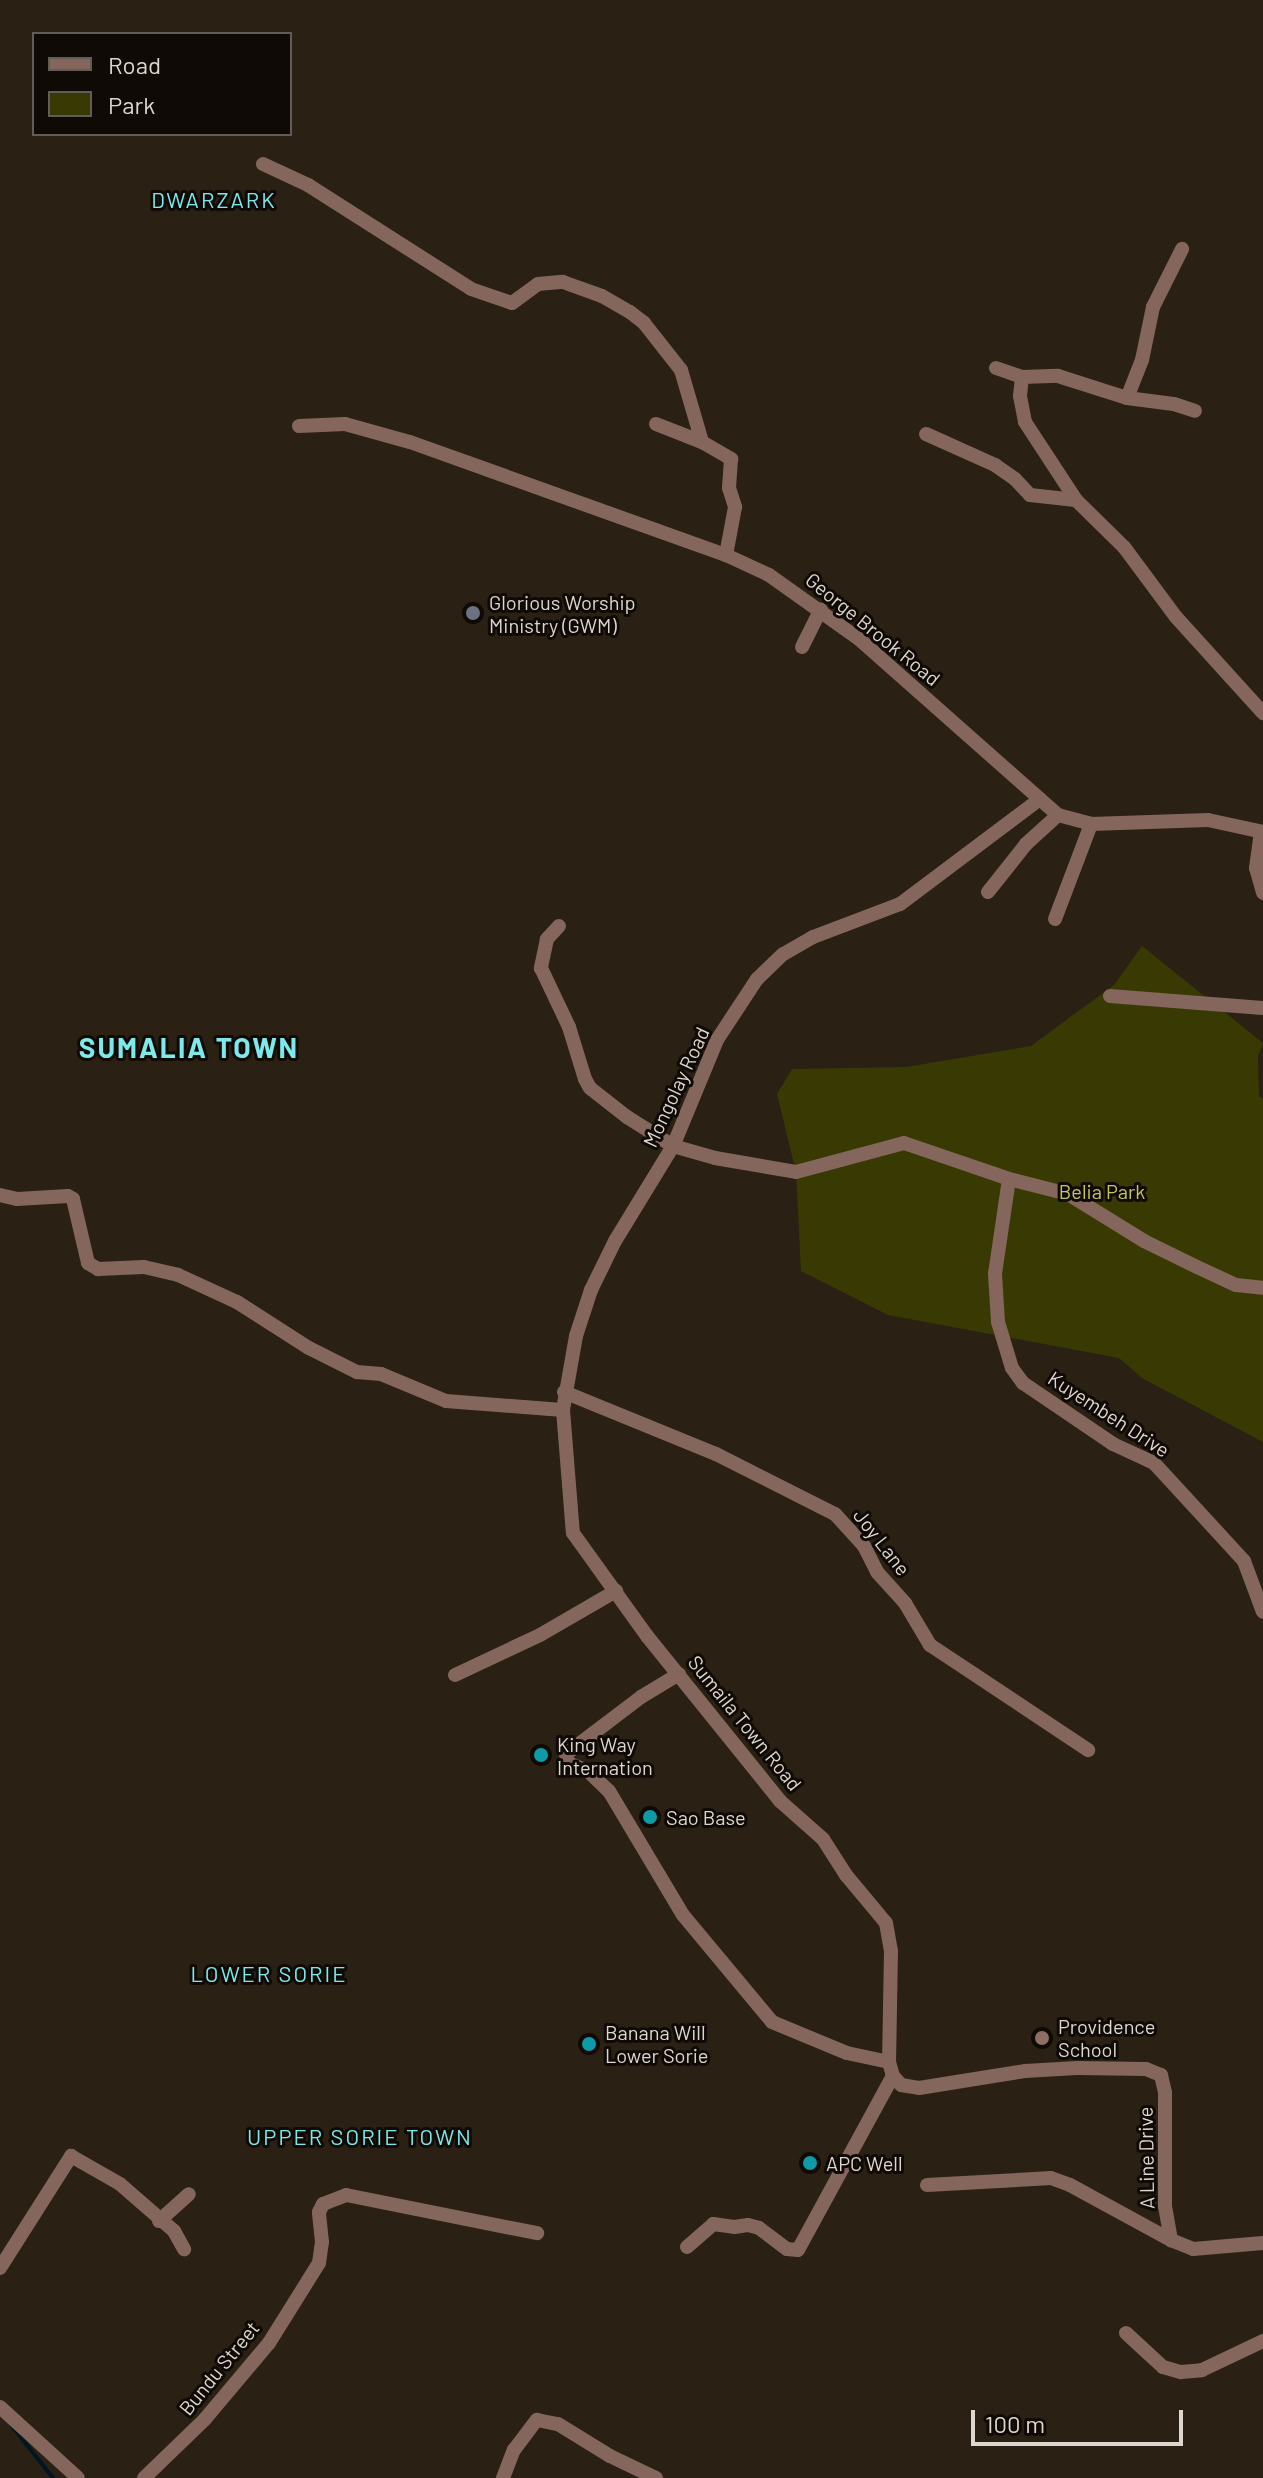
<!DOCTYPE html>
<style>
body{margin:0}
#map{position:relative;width:1263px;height:2478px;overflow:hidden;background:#2a2013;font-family:Barlow,sans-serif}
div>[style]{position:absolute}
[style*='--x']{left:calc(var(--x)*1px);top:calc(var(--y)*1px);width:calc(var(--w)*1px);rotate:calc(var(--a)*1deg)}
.green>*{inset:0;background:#393a03}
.stream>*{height:4px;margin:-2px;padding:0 2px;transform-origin:2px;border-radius:2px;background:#011522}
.minor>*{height:14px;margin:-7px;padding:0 7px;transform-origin:7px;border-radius:7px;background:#85665c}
.dots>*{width:22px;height:22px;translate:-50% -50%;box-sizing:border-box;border:4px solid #0f0a06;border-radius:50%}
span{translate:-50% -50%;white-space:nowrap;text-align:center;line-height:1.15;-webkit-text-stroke:6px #0f0a06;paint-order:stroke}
.poi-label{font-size:20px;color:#ded7cf}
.left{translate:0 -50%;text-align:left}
.street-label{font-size:20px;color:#ded7cf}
.park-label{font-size:20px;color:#c4c75f}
.neighbourhood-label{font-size:22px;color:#7de9eb;letter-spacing:2px}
.district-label{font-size:28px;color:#7de9eb;font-weight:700;letter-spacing:2px}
.legend{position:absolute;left:32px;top:32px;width:260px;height:104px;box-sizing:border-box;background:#0f0a06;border:2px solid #625c56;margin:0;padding:10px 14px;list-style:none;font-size:24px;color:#ded7cf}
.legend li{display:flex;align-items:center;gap:16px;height:40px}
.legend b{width:40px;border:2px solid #625c56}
.scale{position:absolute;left:971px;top:2410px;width:212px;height:36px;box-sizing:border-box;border:4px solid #ded7cf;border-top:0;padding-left:10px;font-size:24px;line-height:28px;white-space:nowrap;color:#ded7cf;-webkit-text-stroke:6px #0f0a06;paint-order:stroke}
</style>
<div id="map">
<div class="green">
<div style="clip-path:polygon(1142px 946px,1263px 1043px,1258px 1056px,1259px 1096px,1263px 1099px,1263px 1442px,1142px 1378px,1119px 1358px,888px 1315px,801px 1271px,796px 1172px,777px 1094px,792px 1069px,906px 1067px,1031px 1046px,1114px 985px)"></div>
</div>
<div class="stream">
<div style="--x:12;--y:2426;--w:66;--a:51.7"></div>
</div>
<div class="minor">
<div style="--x:263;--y:164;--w:50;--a:25"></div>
<div style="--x:308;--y:185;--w:193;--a:32.5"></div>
<div style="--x:471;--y:289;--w:43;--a:18.9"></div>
<div style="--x:512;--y:303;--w:32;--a:-36"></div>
<div style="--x:538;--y:284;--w:25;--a:-5"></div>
<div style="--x:563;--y:282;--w:41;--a:19.7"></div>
<div style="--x:602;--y:296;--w:32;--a:30"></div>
<div style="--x:630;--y:312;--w:18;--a:38"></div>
<div style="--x:644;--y:323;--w:60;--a:51.8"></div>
<div style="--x:681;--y:370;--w:75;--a:73.7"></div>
<div style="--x:996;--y:368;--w:28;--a:19"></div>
<div style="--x:1022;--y:377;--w:36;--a:-2"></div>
<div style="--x:1058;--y:376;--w:72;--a:17.7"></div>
<div style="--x:1127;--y:398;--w:47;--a:7.3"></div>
<div style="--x:1174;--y:404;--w:22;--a:18"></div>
<div style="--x:1022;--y:377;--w:19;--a:96"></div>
<div style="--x:1020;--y:396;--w:26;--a:79"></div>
<div style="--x:1025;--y:422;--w:93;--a:56.8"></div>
<div style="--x:1076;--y:500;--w:67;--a:44.4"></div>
<div style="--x:1124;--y:547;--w:87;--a:53.4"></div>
<div style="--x:1176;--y:617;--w:130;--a:47.8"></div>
<div style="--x:1127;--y:398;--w:41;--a:-68.5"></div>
<div style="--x:1142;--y:360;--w:54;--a:-78.3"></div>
<div style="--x:1153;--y:307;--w:65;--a:-63.4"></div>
<div style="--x:656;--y:424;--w:49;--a:21.4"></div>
<div style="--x:702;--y:442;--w:34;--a:30"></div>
<div style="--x:731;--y:459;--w:29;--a:94"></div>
<div style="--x:729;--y:488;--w:20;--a:72"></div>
<div style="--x:735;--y:507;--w:49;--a:100.6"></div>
<div style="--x:299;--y:426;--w:46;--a:-2.5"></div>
<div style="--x:345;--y:424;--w:67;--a:15.5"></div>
<div style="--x:410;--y:442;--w:336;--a:19.7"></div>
<div style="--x:726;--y:555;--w:47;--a:24.9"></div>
<div style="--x:769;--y:575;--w:110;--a:35.4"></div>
<div style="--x:859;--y:639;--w:266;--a:41.5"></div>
<div style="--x:1058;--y:815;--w:34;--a:15"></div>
<div style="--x:1091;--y:824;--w:117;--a:-2"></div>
<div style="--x:1208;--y:820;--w:56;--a:12.3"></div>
<div style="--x:926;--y:434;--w:76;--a:24.2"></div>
<div style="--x:995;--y:465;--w:24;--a:35"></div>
<div style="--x:1015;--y:479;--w:22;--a:47"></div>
<div style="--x:1030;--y:495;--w:46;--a:6.2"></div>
<div style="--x:802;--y:647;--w:42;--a:-63.4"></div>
<div style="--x:1040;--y:799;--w:175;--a:143.1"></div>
<div style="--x:900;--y:904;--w:93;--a:159.2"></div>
<div style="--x:813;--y:937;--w:34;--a:150"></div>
<div style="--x:783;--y:954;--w:36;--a:136"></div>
<div style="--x:757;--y:979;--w:73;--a:123.3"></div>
<div style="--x:717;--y:1040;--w:115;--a:112.5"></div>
<div style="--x:673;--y:1146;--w:111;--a:121.4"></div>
<div style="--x:615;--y:1241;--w:55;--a:116.1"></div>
<div style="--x:591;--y:1290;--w:48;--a:108.1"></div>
<div style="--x:576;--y:1336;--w:75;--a:100"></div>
<div style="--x:563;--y:1410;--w:123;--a:85.4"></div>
<div style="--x:573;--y:1533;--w:127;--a:54.3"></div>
<div style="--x:647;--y:1636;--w:212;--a:51.1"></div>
<div style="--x:780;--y:1801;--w:57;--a:41.5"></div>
<div style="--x:823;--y:1839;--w:43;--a:57.4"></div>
<div style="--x:846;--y:1875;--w:62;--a:50.2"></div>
<div style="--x:886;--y:1923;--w:27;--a:80"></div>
<div style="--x:891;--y:1950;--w:112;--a:91"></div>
<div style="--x:889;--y:2062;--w:15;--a:74"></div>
<div style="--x:893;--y:2076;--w:12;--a:48"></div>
<div style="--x:901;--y:2085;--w:18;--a:9"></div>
<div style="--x:919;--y:2088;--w:107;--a:-9.1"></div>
<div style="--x:1025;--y:2071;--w:52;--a:-3.3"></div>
<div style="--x:1077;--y:2068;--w:69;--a:0.8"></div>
<div style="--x:1146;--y:2069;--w:16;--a:22"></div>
<div style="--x:1161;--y:2075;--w:18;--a:77"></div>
<div style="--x:1165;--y:2093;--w:113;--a:90"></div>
<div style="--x:1165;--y:2206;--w:35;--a:80"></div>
<div style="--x:1171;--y:2240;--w:24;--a:22"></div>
<div style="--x:1193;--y:2249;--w:70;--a:-4.9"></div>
<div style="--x:1261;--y:832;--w:36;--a:98"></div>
<div style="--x:1256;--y:868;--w:26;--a:74"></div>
<div style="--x:988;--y:892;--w:61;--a:-51.6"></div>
<div style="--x:1026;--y:844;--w:43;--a:-42.2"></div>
<div style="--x:1055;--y:919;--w:102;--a:-69.2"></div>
<div style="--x:559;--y:926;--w:18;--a:133"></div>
<div style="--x:547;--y:939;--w:30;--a:102"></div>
<div style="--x:541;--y:968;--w:65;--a:64.6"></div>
<div style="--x:569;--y:1027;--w:54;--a:72.9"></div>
<div style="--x:585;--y:1079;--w:10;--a:61"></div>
<div style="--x:590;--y:1088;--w:47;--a:38.1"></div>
<div style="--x:627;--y:1117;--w:54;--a:32.2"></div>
<div style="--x:673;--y:1146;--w:44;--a:15.9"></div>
<div style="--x:715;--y:1158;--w:82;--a:9.8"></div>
<div style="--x:796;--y:1172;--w:112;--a:-15"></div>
<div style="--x:904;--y:1143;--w:111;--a:18.9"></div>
<div style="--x:1009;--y:1179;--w:61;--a:14.3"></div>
<div style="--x:1068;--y:1194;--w:89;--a:31.7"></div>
<div style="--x:1144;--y:1241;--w:59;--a:26.1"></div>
<div style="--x:1197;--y:1267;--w:43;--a:24.8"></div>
<div style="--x:1236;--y:1285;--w:27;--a:6"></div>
<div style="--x:1110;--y:996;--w:153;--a:4.5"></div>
<div style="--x:1009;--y:1179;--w:96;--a:98.4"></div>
<div style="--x:995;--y:1274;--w:48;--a:86.4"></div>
<div style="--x:998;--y:1322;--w:48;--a:73.1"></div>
<div style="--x:1012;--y:1368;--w:19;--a:54"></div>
<div style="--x:1023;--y:1383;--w:109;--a:34.1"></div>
<div style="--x:1113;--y:1444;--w:45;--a:24.9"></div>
<div style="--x:1154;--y:1463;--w:133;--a:47.4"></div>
<div style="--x:1244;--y:1561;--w:54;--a:69.6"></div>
<div style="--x:0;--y:1195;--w:17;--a:13"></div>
<div style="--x:17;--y:1199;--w:51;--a:-3.4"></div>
<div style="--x:68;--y:1196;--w:6;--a:31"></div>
<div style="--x:73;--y:1199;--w:66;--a:76.8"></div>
<div style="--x:88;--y:1263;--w:12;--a:31"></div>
<div style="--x:98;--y:1269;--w:46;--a:-2.5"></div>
<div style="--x:144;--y:1267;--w:35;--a:13"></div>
<div style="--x:178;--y:1275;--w:65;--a:24.6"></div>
<div style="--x:237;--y:1302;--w:85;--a:32.6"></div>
<div style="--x:309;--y:1348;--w:54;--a:26.6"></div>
<div style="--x:357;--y:1372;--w:24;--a:5"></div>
<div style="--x:381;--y:1374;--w:70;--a:22.6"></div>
<div style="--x:446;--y:1401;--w:117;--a:4.4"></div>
<div style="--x:564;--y:1392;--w:164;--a:22.2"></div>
<div style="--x:716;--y:1454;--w:133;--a:26.8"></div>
<div style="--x:835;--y:1514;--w:43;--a:47.8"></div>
<div style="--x:864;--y:1546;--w:29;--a:63"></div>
<div style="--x:877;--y:1572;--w:42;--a:47.9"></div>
<div style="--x:905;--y:1603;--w:49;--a:59.2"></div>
<div style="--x:930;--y:1645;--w:190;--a:33.6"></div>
<div style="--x:679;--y:1674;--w:44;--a:148.8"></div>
<div style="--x:641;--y:1697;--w:94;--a:142.8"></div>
<div style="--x:566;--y:1754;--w:9;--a:77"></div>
<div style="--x:568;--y:1763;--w:22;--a:22"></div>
<div style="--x:588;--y:1771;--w:29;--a:44"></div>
<div style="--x:609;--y:1791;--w:144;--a:59.2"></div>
<div style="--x:683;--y:1915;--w:139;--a:50.2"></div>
<div style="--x:772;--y:2022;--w:81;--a:22.5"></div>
<div style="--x:847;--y:2053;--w:43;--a:12.1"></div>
<div style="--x:455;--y:1675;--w:94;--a:-25.2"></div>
<div style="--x:540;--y:1635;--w:88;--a:-30.1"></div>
<div style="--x:927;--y:2185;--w:124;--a:-3.2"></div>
<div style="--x:1051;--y:2178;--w:20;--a:20"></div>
<div style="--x:1070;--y:2185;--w:115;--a:28.6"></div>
<div style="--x:159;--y:2221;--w:40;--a:-42"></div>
<div style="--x:687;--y:2247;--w:35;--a:-41"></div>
<div style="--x:713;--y:2224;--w:21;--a:8"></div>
<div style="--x:734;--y:2227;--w:14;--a:-8"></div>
<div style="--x:748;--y:2225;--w:11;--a:15"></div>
<div style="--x:759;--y:2228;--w:35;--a:37"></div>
<div style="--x:787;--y:2249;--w:11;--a:5"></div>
<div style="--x:798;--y:2250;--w:198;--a:-61.4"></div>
<div style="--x:0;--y:2268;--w:133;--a:-57.6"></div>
<div style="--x:71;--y:2156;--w:56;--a:29.7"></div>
<div style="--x:120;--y:2184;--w:72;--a:41"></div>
<div style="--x:174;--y:2231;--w:21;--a:61"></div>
<div style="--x:1126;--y:2333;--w:50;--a:42.6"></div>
<div style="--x:1163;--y:2367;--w:19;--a:16"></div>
<div style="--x:1181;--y:2372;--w:21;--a:-5"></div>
<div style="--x:1202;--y:2370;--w:68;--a:-25.4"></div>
<div style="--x:0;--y:2407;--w:105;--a:42.3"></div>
<div style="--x:144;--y:2478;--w:85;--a:-44"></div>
<div style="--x:205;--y:2419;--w:99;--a:-49.9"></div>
<div style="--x:269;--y:2343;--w:94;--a:-58"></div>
<div style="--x:319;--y:2263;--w:21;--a:-82"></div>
<div style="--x:322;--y:2242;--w:30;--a:-96"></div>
<div style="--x:319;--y:2212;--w:9;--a:-63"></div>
<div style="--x:323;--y:2204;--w:25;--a:-21"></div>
<div style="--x:346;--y:2195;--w:195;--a:11.3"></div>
<div style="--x:503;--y:2478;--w:30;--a:-69"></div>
<div style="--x:514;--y:2450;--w:38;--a:-53"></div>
<div style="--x:537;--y:2420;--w:21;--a:11"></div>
<div style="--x:558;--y:2424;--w:61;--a:31.6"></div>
<div style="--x:610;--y:2456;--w:51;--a:25.6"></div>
</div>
<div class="dots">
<div style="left:473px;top:613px;background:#6b7280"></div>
<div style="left:541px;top:1755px;background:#0f9aa8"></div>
<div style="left:650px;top:1817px;background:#0f9aa8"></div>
<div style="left:1042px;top:2038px;background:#8d6e63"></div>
<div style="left:589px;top:2044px;background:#0f9aa8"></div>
<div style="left:810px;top:2163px;background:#0f9aa8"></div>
</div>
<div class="poi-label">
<span class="left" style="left:489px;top:614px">Glorious Worship<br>Ministry (GWM)</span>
<span class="left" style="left:557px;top:1756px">King Way<br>Internation</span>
<span class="left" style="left:666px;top:1817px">Sao Base</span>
<span class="left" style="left:1058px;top:2038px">Providence<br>School</span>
<span class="left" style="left:605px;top:2044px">Banana Will<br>Lower Sorie</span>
<span class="left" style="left:826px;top:2163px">APC Well</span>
</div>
<div class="street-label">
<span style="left:873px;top:629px;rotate:39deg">George Brook Road</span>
<span style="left:676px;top:1087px;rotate:-65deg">Mongolay Road</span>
<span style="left:1109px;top:1414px;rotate:33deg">Kuyembeh Drive</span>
<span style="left:882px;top:1542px;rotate:52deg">Joy Lane</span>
<span style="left:745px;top:1723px;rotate:51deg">Sumaila Town Road</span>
<span style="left:1146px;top:2158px;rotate:-91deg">A Line Drive</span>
<span style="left:219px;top:2368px;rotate:-51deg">Bundu Street</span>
</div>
<div class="park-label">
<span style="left:1102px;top:1191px">Belia Park</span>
</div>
<div class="neighbourhood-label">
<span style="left:214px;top:200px">DWARZARK</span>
<span style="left:269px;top:1974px">LOWER SORIE</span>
<span style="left:360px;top:2137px">UPPER SORIE TOWN</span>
</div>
<div class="district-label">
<span style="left:189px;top:1047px">SUMALIA TOWN</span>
</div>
<ul class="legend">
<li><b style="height:10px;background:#85665c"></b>Road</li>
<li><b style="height:22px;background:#393a03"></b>Park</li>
</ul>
<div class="scale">100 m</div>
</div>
